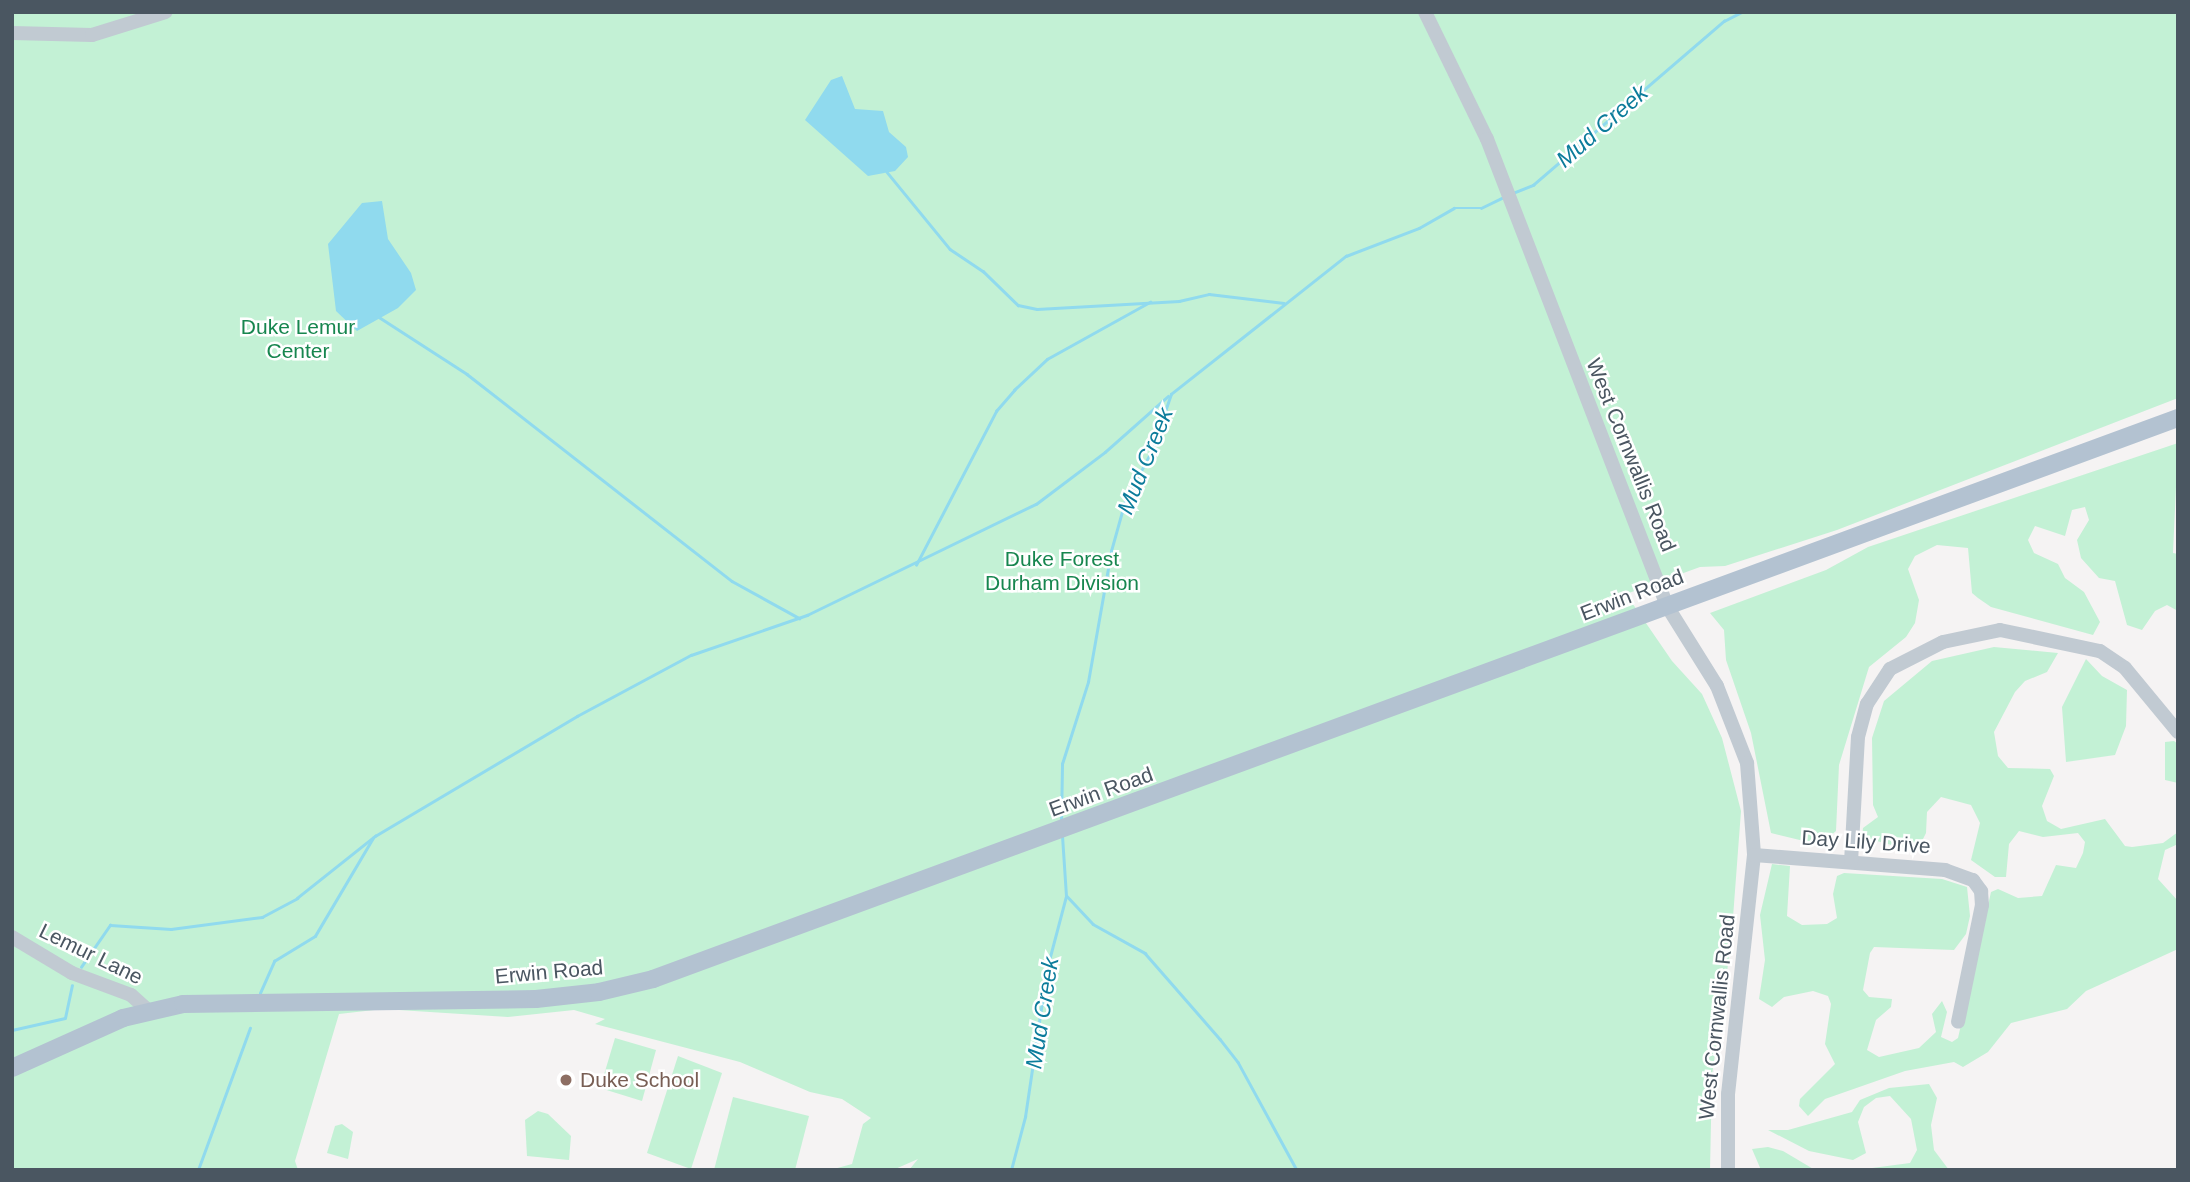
<!DOCTYPE html>
<style>
body{margin:0}
#map{position:relative;width:2190px;height:1182px;overflow:hidden;background:#f5f3f3;font-family:Helvetica,sans-serif}
div>[style]{position:absolute}
[style*='--x']{left:calc(var(--x)*1px);top:calc(var(--y)*1px);width:calc(var(--w)*1px);rotate:calc(var(--a)*1deg)}
.green>*{inset:0;background:#c3f1d5}
.water>*{inset:0;background:#90daee}
.stream>*{height:2.5px;margin:-1.25px;padding:0 1.25px;transform-origin:1.25px;border-radius:1.25px;background:#90daee}
.minor>*{height:14px;margin:-7px;padding:0 7px;transform-origin:7px;border-radius:7px;background:#c1cad2}
.major>*{height:18px;margin:-9px;padding:0 9px;transform-origin:9px;border-radius:9px;background:#b3c2d1}
.dots>*{width:19px;height:19px;translate:-50% -50%;box-sizing:border-box;border:4px solid #fff;border-radius:50%}
span{translate:-50% -50%;white-space:nowrap;text-align:center;line-height:1.15;-webkit-text-stroke:5px #fff;paint-order:stroke}
.park-label{font-size:21px;color:#17864f}
.street-label{font-size:21px;color:#4a5661}
.education-label{font-size:21px;color:#785e54}
.left{translate:0 -50%;text-align:left}
.water-label{font-size:23px;color:#0c7c9b;font-style:italic}
.frame{position:absolute;inset:0;border:14px solid #4a5661;pointer-events:none}
</style>
<div id="map">
<div class="green">
<div style="clip-path:polygon(12px 12px,2178px 12px,2178px 398px,1837px 530px,1725px 566px,1700px 567px,1626px 594px,1672px 661px,1702px 694px,1722px 738px,1741px 811px,1731px 944px,1712px 1075px,1710px 1170px,909px 1170px,918px 1159px,893px 1170px,830px 1170px,852px 1164px,863px 1124px,871px 1118px,842px 1099px,810px 1092px,740px 1062px,595px 1024px,605px 1019px,574px 1010px,508px 1017px,383px 1009px,339px 1014px,295px 1161px,298px 1170px,12px 1170px)"></div>
<div style="clip-path:polygon(2178px 443px,2173px 553px,2178px 554px,2178px 611px,2167px 605px,2155px 611px,2142px 630px,2127px 625px,2115px 581px,2099px 578px,2081px 558px,2077px 540px,2089px 520px,2085px 507px,2072px 510px,2065px 536px,2035px 526px,2028px 540px,2034px 553px,2058px 564px,2065px 578px,2084px 592px,2100px 622px,2093px 635px,1991px 607px,1978px 598px,1972px 593px,1968px 548px,1937px 545px,1915px 556px,1908px 569px,1919px 600px,1915px 623px,1906px 637px,1869px 667px,1839px 765px,1836px 831px,1824px 841px,1808px 842px,1771px 833px,1751px 733px,1726px 660px,1724px 630px,1710px 613px,1826px 570px,1868px 547px)"></div>
<div style="clip-path:polygon(1994px 647px,2058px 653px,2047px 672px,2025px 681px,2015px 692px,1994px 732px,1998px 756px,2008px 768px,2050px 769px,2054px 776px,2042px 806px,2047px 821px,2061px 829px,2105px 819px,2125px 846px,2132px 847px,2163px 843px,2178px 832px,2178px 844px,2165px 850px,2158px 879px,2178px 901px,2178px 949px,2086px 991px,2067px 1009px,2011px 1023px,1988px 1052px,1963px 1067px,1954px 1062px,1905px 1071px,1825px 1099px,1808px 1116px,1799px 1106px,1800px 1099px,1835px 1064px,1825px 1044px,1831px 1004px,1828px 996px,1813px 991px,1784px 997px,1772px 1007px,1759px 999px,1765px 960px,1760px 915px,1772px 864px,1790px 866px,1787px 916px,1802px 925px,1827px 924px,1837px 918px,1833px 894px,1837px 876px,1844px 873px,1942px 879px,1967px 887px,1970px 916px,1966px 934px,1954px 950px,1874px 947px,1870px 953px,1863px 990px,1869px 997px,1892px 999px,1891px 1007px,1876px 1020px,1867px 1050px,1879px 1057px,1919px 1048px,1936px 1032px,1932px 1014px,1942px 1001px,1947px 1012px,1941px 1037px,1952px 1042px,1958px 1038px,1991px 892px,1998px 889px,2018px 898px,2042px 896px,2056px 865px,2076px 868px,2083px 853px,2085px 842px,2078px 833px,2043px 837px,2019px 831px,2009px 844px,2006px 877px,1995px 877px,1971px 860px,1980px 823px,1971px 805px,1941px 797px,1927px 812px,1926px 833px,1919px 847px,1899px 847px,1862px 837px,1863px 828px,1878px 817px,1873px 805px,1872px 738px,1884px 701px,1932px 661px)"></div>
<div style="clip-path:polygon(2086px 659px,2102px 676px,2127px 690px,2126px 726px,2115px 755px,2066px 762px,2062px 707px)"></div>
<div style="clip-path:polygon(2174px 741px,2178px 744px,2178px 783px,2165px 780px,2165px 742px)"></div>
<div style="clip-path:polygon(615px 1038px,656px 1050px,642px 1101px,600px 1088px)"></div>
<div style="clip-path:polygon(678px 1056px,722px 1073px,691px 1169px,647px 1153px)"></div>
<div style="clip-path:polygon(1929px 1084px,1937px 1098px,1931px 1125px,1934px 1150px,1949px 1170px,1857px 1170px,1910px 1163px,1917px 1150px,1911px 1119px,1890px 1096px,1876px 1098px,1864px 1107px,1858px 1122px,1866px 1153px,1853px 1160px,1809px 1151px,1768px 1130px,1788px 1130px,1852px 1112px,1860px 1100px,1889px 1088px)"></div>
<div style="clip-path:polygon(733px 1097px,809px 1116px,795px 1170px,714px 1170px)"></div>
<div style="clip-path:polygon(538px 1111px,548px 1114px,571px 1136px,569px 1160px,527px 1156px,525px 1120px)"></div>
<div style="clip-path:polygon(342px 1124px,353px 1132px,348px 1159px,327px 1153px,335px 1126px)"></div>
<div style="clip-path:polygon(1768px 1147px,1783px 1151px,1815px 1170px,1761px 1170px,1752px 1149px)"></div>
</div>
<div class="water">
<div style="clip-path:polygon(842px 76px,855px 109px,883px 111px,889px 132px,906px 147px,908px 157px,895px 171px,868px 176px,805px 120px,831px 80px)"></div>
<div style="clip-path:polygon(382px 201px,388px 239px,411px 273px,416px 290px,398px 308px,357px 331px,336px 311px,328px 244px,362px 203px)"></div>
</div>
<div class="stream">
<div style="--x:887;--y:172;--w:99;--a:50.7"></div>
<div style="--x:950;--y:249;--w:40;--a:34"></div>
<div style="--x:983;--y:271;--w:49;--a:44.2"></div>
<div style="--x:1018;--y:305;--w:19;--a:12"></div>
<div style="--x:1037;--y:309;--w:142;--a:-3.2"></div>
<div style="--x:1179;--y:301;--w:31;--a:-13"></div>
<div style="--x:1209;--y:294;--w:75;--a:6.9"></div>
<div style="--x:1513;--y:193;--w:22;--a:-22"></div>
<div style="--x:1533;--y:185;--w:252;--a:-40.7"></div>
<div style="--x:1724;--y:21;--w:20;--a:-27"></div>
<div style="--x:379;--y:317;--w:105;--a:32.9"></div>
<div style="--x:467;--y:374;--w:336;--a:38"></div>
<div style="--x:732;--y:581;--w:77;--a:28.9"></div>
<div style="--x:916;--y:565;--w:174;--a:-62.5"></div>
<div style="--x:996;--y:411;--w:28;--a:-49"></div>
<div style="--x:1014;--y:390;--w:45;--a:-43.2"></div>
<div style="--x:1047;--y:359;--w:118;--a:-29"></div>
<div style="--x:1061;--y:823;--w:59;--a:-89"></div>
<div style="--x:1062;--y:764;--w:86;--a:-72.4"></div>
<div style="--x:1088;--y:682;--w:133;--a:-80"></div>
<div style="--x:1111;--y:551;--w:52;--a:-74.4"></div>
<div style="--x:1125;--y:501;--w:55;--a:-62"></div>
<div style="--x:1151;--y:452;--w:61;--a:-71"></div>
<div style="--x:1171;--y:394;--w:223;--a:-38.3"></div>
<div style="--x:1346;--y:256;--w:78;--a:-21"></div>
<div style="--x:1419;--y:228;--w:40;--a:-29.7"></div>
<div style="--x:1454;--y:208;--w:27;--a:0"></div>
<div style="--x:1481;--y:208;--w:25;--a:-26"></div>
<div style="--x:1067;--y:896;--w:38;--a:47"></div>
<div style="--x:1093;--y:924;--w:60;--a:29.1"></div>
<div style="--x:1145;--y:953;--w:114;--a:48.9"></div>
<div style="--x:1220;--y:1039;--w:29;--a:52"></div>
<div style="--x:1238;--y:1062;--w:123;--a:61.4"></div>
<div style="--x:81;--y:967;--w:51;--a:-55.4"></div>
<div style="--x:110;--y:925;--w:61;--a:3.8"></div>
<div style="--x:171;--y:929;--w:92;--a:-7.5"></div>
<div style="--x:262;--y:917;--w:40;--a:-28"></div>
<div style="--x:297;--y:898;--w:100;--a:-38.5"></div>
<div style="--x:375;--y:836;--w:235;--a:-30.7"></div>
<div style="--x:577;--y:716;--w:129;--a:-28.2"></div>
<div style="--x:691;--y:655;--w:123;--a:-19"></div>
<div style="--x:807;--y:615;--w:254;--a:-25.9"></div>
<div style="--x:1036;--y:504;--w:86;--a:-37"></div>
<div style="--x:1105;--y:452;--w:84;--a:-41.6"></div>
<div style="--x:260;--y:993;--w:35;--a:-66"></div>
<div style="--x:274;--y:961;--w:48;--a:-31.4"></div>
<div style="--x:315;--y:936;--w:114;--a:-59.4"></div>
<div style="--x:12;--y:1030;--w:54;--a:-12.8"></div>
<div style="--x:65;--y:1018;--w:33;--a:-78"></div>
<div style="--x:198;--y:1170;--w:151;--a:-69.9"></div>
<div style="--x:1011;--y:1170;--w:55;--a:-75.2"></div>
<div style="--x:1025;--y:1117;--w:151;--a:-81.6"></div>
<div style="--x:1047;--y:968;--w:74;--a:-75.2"></div>
<div style="--x:1066;--y:896;--w:60;--a:-93.8"></div>
</div>
<div class="minor">
<div style="--x:1425;--y:12;--w:141;--a:64"></div>
<div style="--x:1487;--y:139;--w:500;--a:68.92"></div>
<div style="--x:1667;--y:606;--w:94;--a:58"></div>
<div style="--x:1717;--y:686;--w:83;--a:68.7"></div>
<div style="--x:1747;--y:763;--w:92;--a:85.6"></div>
<div style="--x:1754;--y:855;--w:240;--a:96.2"></div>
<div style="--x:1728;--y:1094;--w:76;--a:90"></div>
<div style="--x:12;--y:33;--w:80;--a:1.4"></div>
<div style="--x:92;--y:35;--w:77;--a:-17.3"></div>
<div style="--x:1754;--y:855;--w:192;--a:4.5"></div>
<div style="--x:1945;--y:870;--w:30;--a:20"></div>
<div style="--x:1973;--y:880;--w:14;--a:54"></div>
<div style="--x:1981;--y:891;--w:14;--a:86"></div>
<div style="--x:1982;--y:905;--w:119;--a:101.6"></div>
<div style="--x:1851;--y:862;--w:125;--a:-86.8"></div>
<div style="--x:1858;--y:737;--w:34;--a:-75"></div>
<div style="--x:1867;--y:704;--w:42;--a:-56.7"></div>
<div style="--x:1890;--y:669;--w:59;--a:-27"></div>
<div style="--x:1943;--y:642;--w:58;--a:-11.9"></div>
<div style="--x:2000;--y:630;--w:102;--a:11.9"></div>
<div style="--x:2100;--y:651;--w:30;--a:34"></div>
<div style="--x:2125;--y:668;--w:83;--a:50.4"></div>
<div style="--x:12;--y:937;--w:70;--a:31"></div>
<div style="--x:72;--y:973;--w:63;--a:20.4"></div>
<div style="--x:131;--y:995;--w:24;--a:42"></div>
</div>
<div class="major">
<div style="--x:12;--y:1068;--w:122;--a:-24.2"></div>
<div style="--x:123;--y:1018;--w:62;--a:-13.1"></div>
<div style="--x:183;--y:1004;--w:353;--a:-0.8"></div>
<div style="--x:536;--y:999;--w:63;--a:-6.3"></div>
<div style="--x:599;--y:992;--w:56;--a:-13.5"></div>
<div style="--x:653;--y:979;--w:1625;--a:-20.2"></div>
</div>
<div class="dots">
<div style="left:566px;top:1080px;background:#8d6e63"></div>
</div>
<div class="park-label">
<span style="left:298px;top:339px">Duke Lemur<br>Center</span>
<span style="left:1062px;top:571px">Duke Forest<br>Durham Division</span>
</div>
<div class="street-label">
<span style="left:1631px;top:455px;rotate:68deg">West Cornwallis Road</span>
<span style="left:1632px;top:595px;rotate:-21deg">Erwin Road</span>
<span style="left:1101px;top:792px;rotate:-20deg">Erwin Road</span>
<span style="left:1866px;top:842px;rotate:4deg">Day Lily Drive</span>
<span style="left:91px;top:954px;rotate:26deg">Lemur Lane</span>
<span style="left:549px;top:972px;rotate:-5deg">Erwin Road</span>
<span style="left:1717px;top:1017px;rotate:-84deg">West Cornwallis Road</span>
</div>
<div class="education-label">
<span class="left" style="left:580px;top:1080px">Duke School</span>
</div>
<div class="water-label">
<span style="left:1602px;top:126px;rotate:-41deg">Mud Creek</span>
<span style="left:1145px;top:461px;rotate:-68deg">Mud Creek</span>
<span style="left:1042px;top:1013px;rotate:-81deg">Mud Creek</span>
</div>
<div class="frame"></div>
</div>
